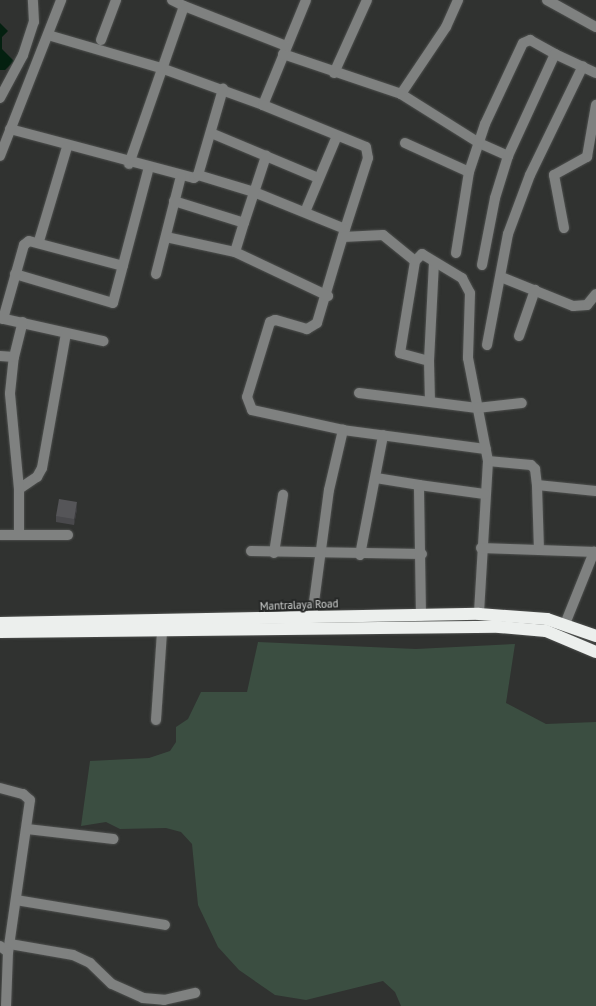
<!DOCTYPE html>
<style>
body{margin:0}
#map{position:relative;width:596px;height:1006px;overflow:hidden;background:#303230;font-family:"PT Sans",sans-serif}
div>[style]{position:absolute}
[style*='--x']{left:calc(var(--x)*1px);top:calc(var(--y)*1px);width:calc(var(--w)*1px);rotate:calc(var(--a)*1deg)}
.green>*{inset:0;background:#3b4e41}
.water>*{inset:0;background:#042010}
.roads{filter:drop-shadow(0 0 1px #4e504e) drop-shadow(0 0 1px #4e504e)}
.minor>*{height:10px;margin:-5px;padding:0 5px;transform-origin:5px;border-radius:5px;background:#7f8180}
.highway>*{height:12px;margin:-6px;padding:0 6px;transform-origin:6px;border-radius:6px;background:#ecefed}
.wall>*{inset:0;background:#49494c}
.shaded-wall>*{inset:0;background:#3c3c3e}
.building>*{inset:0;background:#555558}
span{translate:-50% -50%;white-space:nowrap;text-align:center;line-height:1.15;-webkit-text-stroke:4px #262827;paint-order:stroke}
.street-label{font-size:11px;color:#d6d8d7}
</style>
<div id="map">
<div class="green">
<div style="clip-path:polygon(258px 642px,416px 649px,515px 644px,506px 703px,546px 724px,596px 722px,596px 1006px,401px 1006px,395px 992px,383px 981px,306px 1000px,275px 995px,239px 970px,218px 947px,198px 905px,192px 844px,181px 832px,166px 828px,120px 829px,106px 822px,81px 826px,90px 761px,149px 758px,170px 751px,176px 742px,176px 727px,188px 719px,201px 692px,247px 692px)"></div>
</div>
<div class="water">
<div style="clip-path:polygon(0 23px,8px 31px,2px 37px,2px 49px,14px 61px,5px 70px,0 70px)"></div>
</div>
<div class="roads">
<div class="minor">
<div style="--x:172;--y:0;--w:13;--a:27"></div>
<div style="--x:547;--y:0;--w:56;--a:28.9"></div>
<div style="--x:48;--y:35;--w:118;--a:16.3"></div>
<div style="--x:161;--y:68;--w:109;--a:19.9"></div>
<div style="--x:263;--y:105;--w:113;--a:-67.7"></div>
<div style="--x:101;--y:40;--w:43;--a:-69.4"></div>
<div style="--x:283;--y:54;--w:125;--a:18.7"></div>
<div style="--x:401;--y:94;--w:81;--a:-56.1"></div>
<div style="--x:446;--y:27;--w:30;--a:-66"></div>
<div style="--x:334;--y:73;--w:80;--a:-65.7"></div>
<div style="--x:401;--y:94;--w:92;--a:32.1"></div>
<div style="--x:479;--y:143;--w:32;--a:24"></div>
<div style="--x:0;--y:98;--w:49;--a:-61.9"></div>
<div style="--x:23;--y:55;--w:35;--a:-72"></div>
<div style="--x:34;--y:22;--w:22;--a:-93"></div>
<div style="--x:263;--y:105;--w:111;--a:22.2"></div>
<div style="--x:366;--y:147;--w:11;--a:80"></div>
<div style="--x:368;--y:158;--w:75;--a:107.9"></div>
<div style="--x:10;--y:129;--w:190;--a:14.9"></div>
<div style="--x:194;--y:178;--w:5;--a:-37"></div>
<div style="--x:198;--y:175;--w:90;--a:-73.8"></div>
<div style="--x:211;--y:133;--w:116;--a:22.8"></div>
<div style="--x:405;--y:143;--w:70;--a:24.4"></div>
<div style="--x:0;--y:156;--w:168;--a:-68.6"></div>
<div style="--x:129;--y:164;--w:167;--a:-70.8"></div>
<div style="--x:184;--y:6;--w:110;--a:21.4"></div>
<div style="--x:198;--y:175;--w:59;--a:16.9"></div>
<div style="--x:254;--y:192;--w:98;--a:22.1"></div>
<div style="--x:345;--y:229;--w:98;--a:106.6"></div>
<div style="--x:317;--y:323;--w:12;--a:149"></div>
<div style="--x:307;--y:329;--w:33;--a:-164"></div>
<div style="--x:275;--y:320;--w:5;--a:158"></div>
<div style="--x:270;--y:322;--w:78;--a:107"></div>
<div style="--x:247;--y:397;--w:14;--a:69"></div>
<div style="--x:252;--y:410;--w:93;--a:12.4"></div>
<div style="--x:343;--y:430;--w:144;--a:7.6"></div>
<div style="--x:174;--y:201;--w:73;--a:17.4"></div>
<div style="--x:244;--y:223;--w:71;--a:-71.8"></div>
<div style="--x:305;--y:212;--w:82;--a:-67.2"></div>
<div style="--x:564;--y:228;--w:54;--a:-100.7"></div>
<div style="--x:554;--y:175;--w:38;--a:-29"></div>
<div style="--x:587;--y:157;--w:53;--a:-80.2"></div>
<div style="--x:166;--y:237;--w:71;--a:12.3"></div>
<div style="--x:235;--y:252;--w:103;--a:25.3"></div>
<div style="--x:343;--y:237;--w:40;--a:-2.9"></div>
<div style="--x:383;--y:235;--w:41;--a:39.1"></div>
<div style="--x:39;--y:241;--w:98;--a:-73.4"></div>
<div style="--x:235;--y:252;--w:30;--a:-73"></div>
<div style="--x:456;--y:253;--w:82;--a:-80.9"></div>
<div style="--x:469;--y:172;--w:51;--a:-71.6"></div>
<div style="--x:485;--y:124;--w:89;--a:-64.9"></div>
<div style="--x:523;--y:43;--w:8;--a:-23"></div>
<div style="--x:530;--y:40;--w:29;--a:29"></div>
<div style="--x:434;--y:262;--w:99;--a:92.9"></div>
<div style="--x:429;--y:361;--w:30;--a:-165"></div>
<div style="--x:400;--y:353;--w:93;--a:-80.7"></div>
<div style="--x:415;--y:261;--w:10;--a:-45"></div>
<div style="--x:422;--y:254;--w:47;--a:31"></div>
<div style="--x:462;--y:278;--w:17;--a:62"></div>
<div style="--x:470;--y:293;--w:65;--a:91.8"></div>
<div style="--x:468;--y:358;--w:105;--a:79"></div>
<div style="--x:488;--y:461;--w:153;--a:93.4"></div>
<div style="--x:482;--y:265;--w:68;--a:-79"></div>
<div style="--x:495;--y:198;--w:44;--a:-72.8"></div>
<div style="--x:508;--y:156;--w:112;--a:-65.3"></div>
<div style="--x:555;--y:54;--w:45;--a:24.9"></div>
<div style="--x:15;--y:274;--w:102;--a:16.5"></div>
<div style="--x:113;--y:303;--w:141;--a:-75.2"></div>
<div style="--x:156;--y:274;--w:101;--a:-75.7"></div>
<div style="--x:501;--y:277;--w:78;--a:21.9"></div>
<div style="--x:573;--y:306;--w:14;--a:-4"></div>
<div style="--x:587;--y:305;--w:14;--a:-51"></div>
<div style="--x:0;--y:318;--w:106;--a:12.6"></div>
<div style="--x:3;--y:319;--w:77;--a:-74.2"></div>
<div style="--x:24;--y:245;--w:6;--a:-39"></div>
<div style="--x:29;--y:241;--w:97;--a:14.9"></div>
<div style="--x:519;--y:336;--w:49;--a:-70.8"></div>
<div style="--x:487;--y:345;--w:113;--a:-79.3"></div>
<div style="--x:508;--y:234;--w:63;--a:-69.6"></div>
<div style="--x:530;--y:175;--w:121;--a:-64.1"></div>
<div style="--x:0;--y:356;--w:14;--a:4"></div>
<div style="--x:429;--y:361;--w:40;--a:88.6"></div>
<div style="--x:359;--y:393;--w:119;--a:7.2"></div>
<div style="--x:477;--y:408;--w:45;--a:-6.3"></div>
<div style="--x:488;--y:461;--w:43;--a:5.3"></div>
<div style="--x:531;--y:465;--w:6;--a:45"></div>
<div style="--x:535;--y:469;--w:16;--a:83"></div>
<div style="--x:376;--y:478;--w:44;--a:9.2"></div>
<div style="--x:19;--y:489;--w:22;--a:-34"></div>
<div style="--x:37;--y:477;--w:10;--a:-61"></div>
<div style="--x:42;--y:468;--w:137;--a:-79.9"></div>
<div style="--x:19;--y:534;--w:45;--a:-90"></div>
<div style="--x:19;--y:489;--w:96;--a:-95.4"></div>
<div style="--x:10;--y:393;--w:36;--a:-84"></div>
<div style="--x:14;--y:357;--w:36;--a:-76"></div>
<div style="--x:0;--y:535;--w:68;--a:0"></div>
<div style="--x:481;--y:548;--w:115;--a:2"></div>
<div style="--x:539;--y:550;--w:65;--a:-91.8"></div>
<div style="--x:537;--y:485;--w:59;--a:5.8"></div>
<div style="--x:251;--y:551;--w:171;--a:1"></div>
<div style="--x:274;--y:553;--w:59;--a:-81.2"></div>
<div style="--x:360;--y:555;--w:122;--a:-79.1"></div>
<div style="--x:421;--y:616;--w:131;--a:-90.9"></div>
<div style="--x:419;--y:485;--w:66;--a:7.9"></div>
<div style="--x:312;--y:617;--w:128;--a:-82.4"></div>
<div style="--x:329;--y:490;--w:62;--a:-76.9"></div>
<div style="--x:565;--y:624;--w:78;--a:-68.1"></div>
<div style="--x:156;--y:720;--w:89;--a:-86.1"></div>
<div style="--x:0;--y:788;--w:24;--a:15"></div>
<div style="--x:23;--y:794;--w:9;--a:41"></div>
<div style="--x:30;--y:800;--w:154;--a:98.2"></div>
<div style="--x:27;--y:829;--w:87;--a:6.6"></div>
<div style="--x:16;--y:900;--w:151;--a:9.5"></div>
<div style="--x:10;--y:944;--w:64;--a:9.9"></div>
<div style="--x:73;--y:955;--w:19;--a:25"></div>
<div style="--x:90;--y:963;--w:30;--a:44"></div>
<div style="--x:112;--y:984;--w:34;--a:24"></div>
<div style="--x:143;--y:998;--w:21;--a:5"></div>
<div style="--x:164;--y:1000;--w:32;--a:-13"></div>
<div style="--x:0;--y:946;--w:10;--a:37"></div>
<div style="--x:8;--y:952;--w:54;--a:92.1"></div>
</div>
<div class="highway">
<div style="--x:0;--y:623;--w:479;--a:-1.1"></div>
<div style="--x:479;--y:614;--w:68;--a:4.2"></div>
<div style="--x:547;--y:619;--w:52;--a:19.1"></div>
<div style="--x:0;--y:632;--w:499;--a:-0.6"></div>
<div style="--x:499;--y:627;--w:47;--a:4.9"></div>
<div style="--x:546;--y:631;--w:54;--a:22.8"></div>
</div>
</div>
<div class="wall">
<div style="clip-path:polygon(77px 509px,74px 525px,56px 522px,56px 516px)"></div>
</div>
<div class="shaded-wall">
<div style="clip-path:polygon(77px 502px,77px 509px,74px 525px,74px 519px)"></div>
</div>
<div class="building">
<div style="clip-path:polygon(59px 499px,77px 502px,74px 519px,56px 516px)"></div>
</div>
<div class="street-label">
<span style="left:299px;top:605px;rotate:-2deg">Mantralaya Road</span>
</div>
</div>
